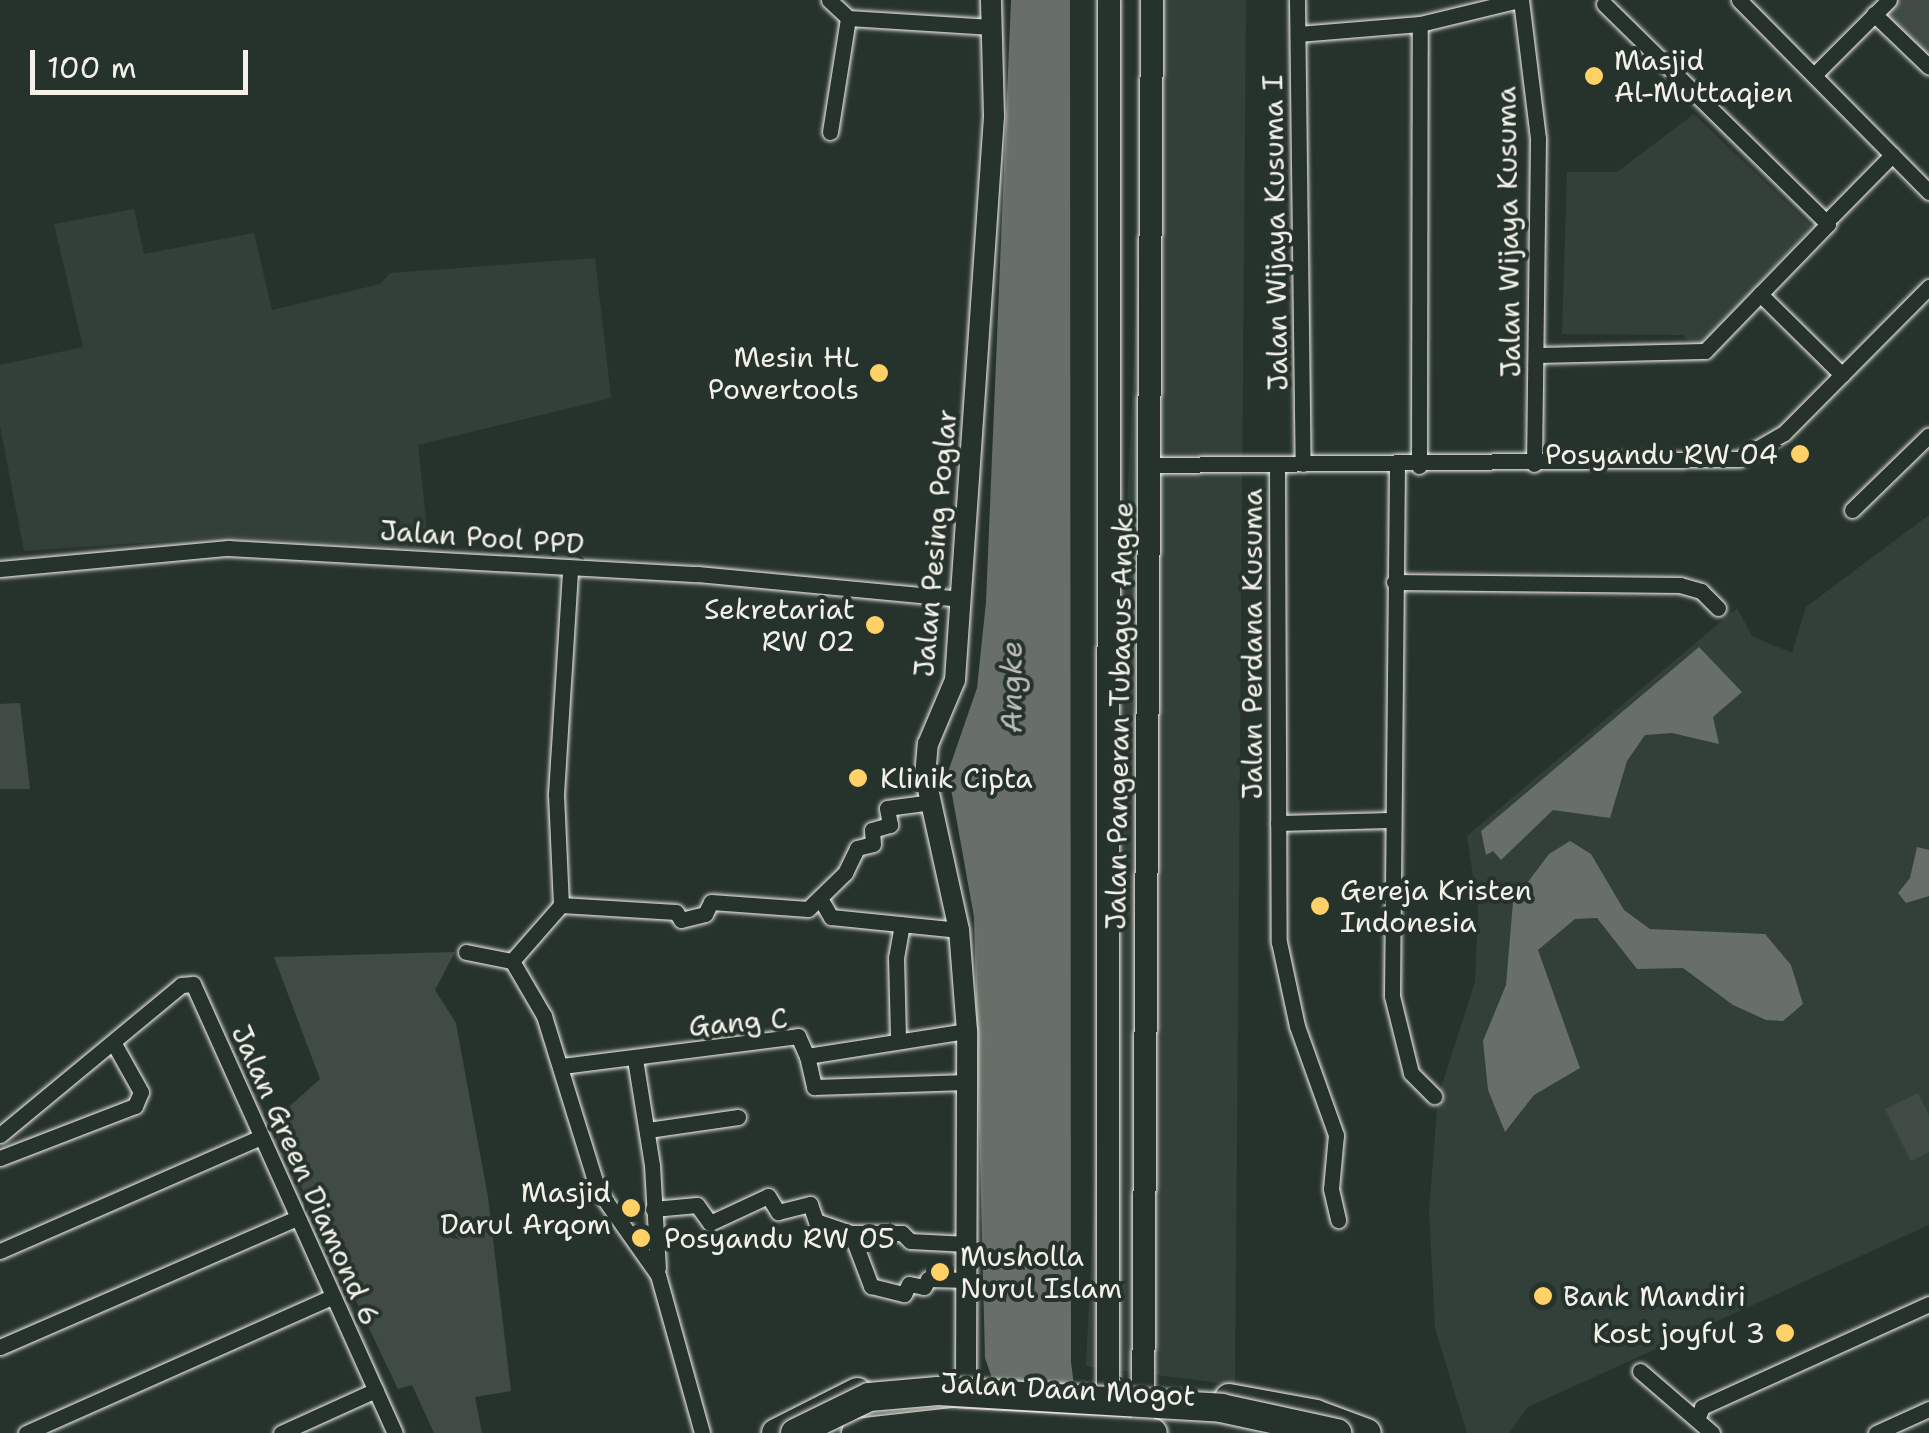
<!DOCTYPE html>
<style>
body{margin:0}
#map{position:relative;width:1929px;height:1433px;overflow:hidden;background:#26332d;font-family:"Shantell Sans",sans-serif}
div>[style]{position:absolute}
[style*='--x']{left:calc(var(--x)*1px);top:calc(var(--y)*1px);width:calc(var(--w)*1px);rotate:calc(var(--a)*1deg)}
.built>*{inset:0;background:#333f39}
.green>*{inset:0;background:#414b45}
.water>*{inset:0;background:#676f68}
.roads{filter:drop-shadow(0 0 2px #f4f1e8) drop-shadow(0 0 2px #f4f1e8)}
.minor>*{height:15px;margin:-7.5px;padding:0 7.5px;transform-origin:7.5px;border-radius:7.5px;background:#26332d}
.tertiary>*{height:20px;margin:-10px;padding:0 10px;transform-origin:10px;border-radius:10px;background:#26332d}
.secondary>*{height:22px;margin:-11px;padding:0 11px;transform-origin:11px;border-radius:11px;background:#26332d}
.trunk>*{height:28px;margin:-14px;padding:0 14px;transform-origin:14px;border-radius:14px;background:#26332d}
.bridges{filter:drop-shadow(0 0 2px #f4f1e8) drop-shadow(0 0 2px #f4f1e8)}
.trunk-bridge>*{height:28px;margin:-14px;padding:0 14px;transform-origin:14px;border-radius:14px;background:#26332d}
.dots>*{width:28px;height:28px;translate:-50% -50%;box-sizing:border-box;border:5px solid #26332d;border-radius:50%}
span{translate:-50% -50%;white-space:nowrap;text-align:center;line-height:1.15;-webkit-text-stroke:8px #26332d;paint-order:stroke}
.poi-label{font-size:28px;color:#f4f1e8}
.left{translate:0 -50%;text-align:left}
.right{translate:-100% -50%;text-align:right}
.street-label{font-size:28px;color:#f4f1e8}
.water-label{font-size:30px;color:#bcbdb5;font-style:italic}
.scale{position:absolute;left:30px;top:50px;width:218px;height:45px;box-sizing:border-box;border:5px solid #f4f1e8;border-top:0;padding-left:12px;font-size:30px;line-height:35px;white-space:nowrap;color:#f4f1e8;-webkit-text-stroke:8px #26332d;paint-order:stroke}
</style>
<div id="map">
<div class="built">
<div style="clip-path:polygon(1151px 0,1246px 0,1235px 1385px,1086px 1366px)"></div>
<div style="clip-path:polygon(1694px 114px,1812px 227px,1698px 347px,1682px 335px,1562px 334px,1567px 172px,1617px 172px)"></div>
<div style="clip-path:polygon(134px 209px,144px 254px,254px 233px,272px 310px,380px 284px,390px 273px,595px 258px,611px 398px,418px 445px,429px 549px,226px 537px,24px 551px,0 426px,0 365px,83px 347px,54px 224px)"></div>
<div style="clip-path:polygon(1929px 515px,1929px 1225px,1528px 1407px,1509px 1433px,1467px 1433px,1435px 1328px,1429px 1211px,1438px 1097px,1475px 982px,1478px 910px,1467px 836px,1737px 608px,1752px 636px,1792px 653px,1806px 607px)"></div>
</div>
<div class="green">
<div style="clip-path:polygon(1895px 0,1929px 0,1929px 59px,1882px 14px)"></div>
<div style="clip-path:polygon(20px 703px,30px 789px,0 789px,0 704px)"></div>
<div style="clip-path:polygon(455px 952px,435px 990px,456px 1023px,464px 1067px,488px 1197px,511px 1391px,475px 1397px,482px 1433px,434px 1433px,412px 1385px,398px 1389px,271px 1123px,320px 1079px,274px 957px)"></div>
<div style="clip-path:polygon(1918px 1093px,1929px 1115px,1929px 1152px,1911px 1161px,1885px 1109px)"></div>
</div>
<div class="water">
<div style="clip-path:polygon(1011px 0,1070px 0,1071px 1362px,1080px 1433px,1011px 1433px,985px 1358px,974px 917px,948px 772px,977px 688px,986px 602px)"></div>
<div style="clip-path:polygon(1699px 647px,1742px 692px,1713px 717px,1719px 744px,1672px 733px,1645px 735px,1627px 761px,1610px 818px,1553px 810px,1501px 860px,1493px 851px,1486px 855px,1481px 831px)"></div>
<div style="clip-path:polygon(1570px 841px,1591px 854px,1624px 910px,1650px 929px,1765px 934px,1791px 965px,1803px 1004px,1783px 1021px,1766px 1020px,1733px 1005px,1683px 968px,1637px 969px,1597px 918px,1575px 919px,1538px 950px,1580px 1068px,1534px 1095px,1505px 1132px,1488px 1090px,1483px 1041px,1506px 985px,1513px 902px,1549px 854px)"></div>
<div style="clip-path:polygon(1917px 847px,1929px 850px,1929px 896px,1906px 903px,1898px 893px,1910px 878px)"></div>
</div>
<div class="roads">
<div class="minor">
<div style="--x:829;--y:0;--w:26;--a:43"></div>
<div style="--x:1297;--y:0;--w:464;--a:89.3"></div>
<div style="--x:1521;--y:0;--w:140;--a:83"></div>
<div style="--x:1538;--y:139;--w:325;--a:90.7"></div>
<div style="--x:1739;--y:0;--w:270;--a:45.3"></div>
<div style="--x:1874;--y:14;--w:76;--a:43.9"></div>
<div style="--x:1298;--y:34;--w:122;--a:-4.7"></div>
<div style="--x:1420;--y:24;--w:102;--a:-13.6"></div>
<div style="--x:1814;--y:75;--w:106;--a:-45"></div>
<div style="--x:830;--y:132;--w:115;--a:-81"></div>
<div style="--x:848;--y:18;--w:144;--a:3.6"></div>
<div style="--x:1832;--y:216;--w:86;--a:-45.5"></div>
<div style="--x:1760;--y:294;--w:115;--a:44.6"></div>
<div style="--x:1536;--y:355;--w:169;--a:-1.4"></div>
<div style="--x:1705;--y:351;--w:177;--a:-45.9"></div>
<div style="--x:1828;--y:224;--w:314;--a:-135.5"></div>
<div style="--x:1152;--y:465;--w:587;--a:-0.59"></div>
<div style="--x:1739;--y:459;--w:52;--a:-30"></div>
<div style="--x:1784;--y:433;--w:206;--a:-45.2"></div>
<div style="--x:1277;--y:465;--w:477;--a:89.8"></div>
<div style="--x:1279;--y:942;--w:86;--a:77.9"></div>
<div style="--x:1297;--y:1026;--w:116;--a:70.3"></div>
<div style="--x:1336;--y:1135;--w:54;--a:95.3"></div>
<div style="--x:1331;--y:1189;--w:32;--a:77"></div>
<div style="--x:1397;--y:465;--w:531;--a:90.54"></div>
<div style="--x:1392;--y:996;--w:79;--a:76.1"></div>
<div style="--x:1411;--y:1073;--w:33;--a:45"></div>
<div style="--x:1419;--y:466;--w:442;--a:-89.9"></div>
<div style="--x:1852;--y:510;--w:107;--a:-44.2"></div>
<div style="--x:0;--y:569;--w:229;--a:-5.3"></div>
<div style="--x:228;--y:548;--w:470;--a:3.2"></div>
<div style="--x:697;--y:574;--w:264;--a:5.4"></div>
<div style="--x:1394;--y:582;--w:286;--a:0.6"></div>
<div style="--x:1680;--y:585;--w:22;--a:16"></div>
<div style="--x:1701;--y:591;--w:24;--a:45"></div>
<div style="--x:1278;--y:823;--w:113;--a:-1.5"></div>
<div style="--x:821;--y:900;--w:20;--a:60"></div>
<div style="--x:831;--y:917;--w:129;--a:5.8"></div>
<div style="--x:561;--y:905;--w:115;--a:3.5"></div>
<div style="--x:676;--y:912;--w:9;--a:58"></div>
<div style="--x:681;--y:920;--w:25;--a:-14"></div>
<div style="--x:705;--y:914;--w:13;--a:-63"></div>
<div style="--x:711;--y:902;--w:97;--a:4.1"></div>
<div style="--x:808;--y:909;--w:52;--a:-44.2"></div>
<div style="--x:845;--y:873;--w:28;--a:-64"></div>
<div style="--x:857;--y:848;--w:16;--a:-14"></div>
<div style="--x:873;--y:844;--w:14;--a:-94"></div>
<div style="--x:872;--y:830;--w:19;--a:-16"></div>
<div style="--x:890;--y:825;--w:17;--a:-100"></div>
<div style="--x:887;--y:808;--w:45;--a:-7.6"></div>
<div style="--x:466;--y:952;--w:47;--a:11.1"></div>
<div style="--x:512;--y:961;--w:64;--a:59.8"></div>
<div style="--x:544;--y:1016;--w:182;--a:72.8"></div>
<div style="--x:598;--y:1190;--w:104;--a:54.8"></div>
<div style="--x:658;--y:1275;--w:164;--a:74.4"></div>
<div style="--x:512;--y:961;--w:74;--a:-48.8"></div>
<div style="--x:561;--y:905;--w:111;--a:-92.6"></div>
<div style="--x:556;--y:794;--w:225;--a:-86.4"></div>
<div style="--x:898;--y:1038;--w:80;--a:-91.4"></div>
<div style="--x:896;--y:958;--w:34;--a:-80"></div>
<div style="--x:807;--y:1056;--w:32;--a:77"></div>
<div style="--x:814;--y:1087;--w:153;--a:-1.9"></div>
<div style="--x:635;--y:1059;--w:107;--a:80.9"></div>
<div style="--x:652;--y:1165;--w:103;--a:86.7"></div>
<div style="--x:562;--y:1066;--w:238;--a:-7.2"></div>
<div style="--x:798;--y:1036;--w:22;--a:66"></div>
<div style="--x:807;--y:1056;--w:162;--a:-8.9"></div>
<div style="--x:648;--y:1130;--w:91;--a:-8.2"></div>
<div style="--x:0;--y:1135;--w:235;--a:-39.6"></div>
<div style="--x:181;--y:985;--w:12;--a:-5"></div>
<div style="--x:193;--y:984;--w:492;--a:65.8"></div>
<div style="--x:0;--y:1158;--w:145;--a:-21.1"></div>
<div style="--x:135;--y:1106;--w:15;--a:-67"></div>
<div style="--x:141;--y:1092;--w:57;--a:-119.2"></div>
<div style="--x:653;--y:1209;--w:44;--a:-5.2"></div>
<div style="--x:697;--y:1205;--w:22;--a:54"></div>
<div style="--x:710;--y:1223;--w:64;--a:-25"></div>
<div style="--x:768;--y:1196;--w:19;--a:58"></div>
<div style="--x:778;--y:1212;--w:33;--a:-14"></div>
<div style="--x:810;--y:1204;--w:18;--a:71"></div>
<div style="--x:816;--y:1221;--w:37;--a:19"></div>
<div style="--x:851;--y:1233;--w:57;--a:69.3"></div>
<div style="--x:871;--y:1286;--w:34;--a:14"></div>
<div style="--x:904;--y:1294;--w:11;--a:-63"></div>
<div style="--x:909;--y:1284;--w:15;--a:11"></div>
<div style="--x:924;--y:1287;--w:9;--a:-63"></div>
<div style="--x:928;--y:1279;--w:40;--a:1.4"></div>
<div style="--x:851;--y:1233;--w:51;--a:0"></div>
<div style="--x:902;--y:1233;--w:11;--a:45"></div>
<div style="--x:910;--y:1241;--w:57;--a:3"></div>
<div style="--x:0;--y:1251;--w:285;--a:-23.6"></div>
<div style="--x:0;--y:1347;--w:324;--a:-23.5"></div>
<div style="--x:1640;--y:1371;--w:95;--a:40.7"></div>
<div style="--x:1698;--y:1417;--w:11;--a:-68"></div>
<div style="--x:1702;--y:1407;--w:249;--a:-24.4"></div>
<div style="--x:26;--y:1433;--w:336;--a:-24"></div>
<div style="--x:281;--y:1433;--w:104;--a:-24.4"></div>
<div style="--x:1876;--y:1433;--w:58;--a:-24.4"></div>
</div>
<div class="tertiary">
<div style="--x:966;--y:1382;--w:351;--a:-89.8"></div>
<div style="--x:967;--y:1031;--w:101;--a:-94.5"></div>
<div style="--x:959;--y:930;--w:158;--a:-102.4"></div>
<div style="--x:925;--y:776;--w:32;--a:-85"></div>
<div style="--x:928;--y:744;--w:69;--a:-67.1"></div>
<div style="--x:955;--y:680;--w:565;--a:-86.04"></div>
<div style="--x:994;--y:116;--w:116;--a:-91.5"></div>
</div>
<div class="secondary">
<div style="--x:1108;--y:1389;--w:1389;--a:-89.96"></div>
<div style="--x:1143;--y:1432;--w:1432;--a:-89.64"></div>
</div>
<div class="trunk">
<div style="--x:1229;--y:1398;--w:88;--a:10.4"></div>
<div style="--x:1316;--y:1414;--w:54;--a:20.4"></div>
<div style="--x:776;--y:1433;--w:91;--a:-26.8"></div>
<div style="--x:856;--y:1433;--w:98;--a:-6.5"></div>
<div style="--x:953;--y:1422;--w:200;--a:3.1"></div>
</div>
</div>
<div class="bridges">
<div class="trunk-bridge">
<div style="--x:795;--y:1433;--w:82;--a:-25.9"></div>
<div style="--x:869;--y:1397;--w:69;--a:-5"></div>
<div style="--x:938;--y:1391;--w:284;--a:3.4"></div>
<div style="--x:1221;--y:1408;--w:119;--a:12.2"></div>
</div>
</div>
<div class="dots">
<div style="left:1594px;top:76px;background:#ffd166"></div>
<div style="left:879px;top:373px;background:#ffd166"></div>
<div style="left:1800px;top:454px;background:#ffd166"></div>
<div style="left:875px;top:625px;background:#ffd166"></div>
<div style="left:858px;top:778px;background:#ffd166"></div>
<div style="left:1320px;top:906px;background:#ffd166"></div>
<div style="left:631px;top:1208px;background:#ffd166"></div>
<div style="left:641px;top:1238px;background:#ffd166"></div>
<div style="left:940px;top:1272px;background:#ffd166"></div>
<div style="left:1543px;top:1296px;background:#ffd166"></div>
<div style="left:1785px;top:1333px;background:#ffd166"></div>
</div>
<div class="poi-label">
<span class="left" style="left:1614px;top:76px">Masjid<br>Al-Muttaqien</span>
<span class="right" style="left:859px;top:373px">Mesin HL<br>Powertools</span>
<span class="right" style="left:1778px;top:454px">Posyandu RW 04</span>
<span class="right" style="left:855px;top:625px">Sekretariat<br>RW 02</span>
<span class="left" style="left:880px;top:778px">Klinik Cipta</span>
<span class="left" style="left:1340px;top:906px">Gereja Kristen<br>Indonesia</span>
<span class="right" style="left:611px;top:1208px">Masjid<br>Darul Arqom</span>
<span class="left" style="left:664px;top:1238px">Posyandu RW 05</span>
<span class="left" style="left:960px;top:1272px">Musholla<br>Nurul Islam</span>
<span class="left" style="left:1563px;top:1296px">Bank Mandiri</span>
<span class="right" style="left:1765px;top:1333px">Kost joyful 3</span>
</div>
<div class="street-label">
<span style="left:1508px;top:232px;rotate:-91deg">Jalan Wijaya Kusuma</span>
<span style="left:1275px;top:233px;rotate:-91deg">Jalan Wijaya Kusuma I</span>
<span style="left:482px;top:537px;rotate:4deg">Jalan Pool PPD</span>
<span style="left:935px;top:543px;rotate:-85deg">Jalan Pesing Poglar</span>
<span style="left:1252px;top:644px;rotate:-90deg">Jalan Perdana Kusuma</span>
<span style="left:1119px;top:716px;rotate:-89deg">Jalan Pangeran Tubagus Angke</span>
<span style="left:738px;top:1022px;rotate:-5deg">Gang C</span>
<span style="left:306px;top:1175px;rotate:66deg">Jalan Green Diamond 6</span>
<span style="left:1068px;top:1389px;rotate:3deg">Jalan Daan Mogot</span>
</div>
<div class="water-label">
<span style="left:1012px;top:687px;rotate:-90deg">Angke</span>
</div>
<div class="scale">100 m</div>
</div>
